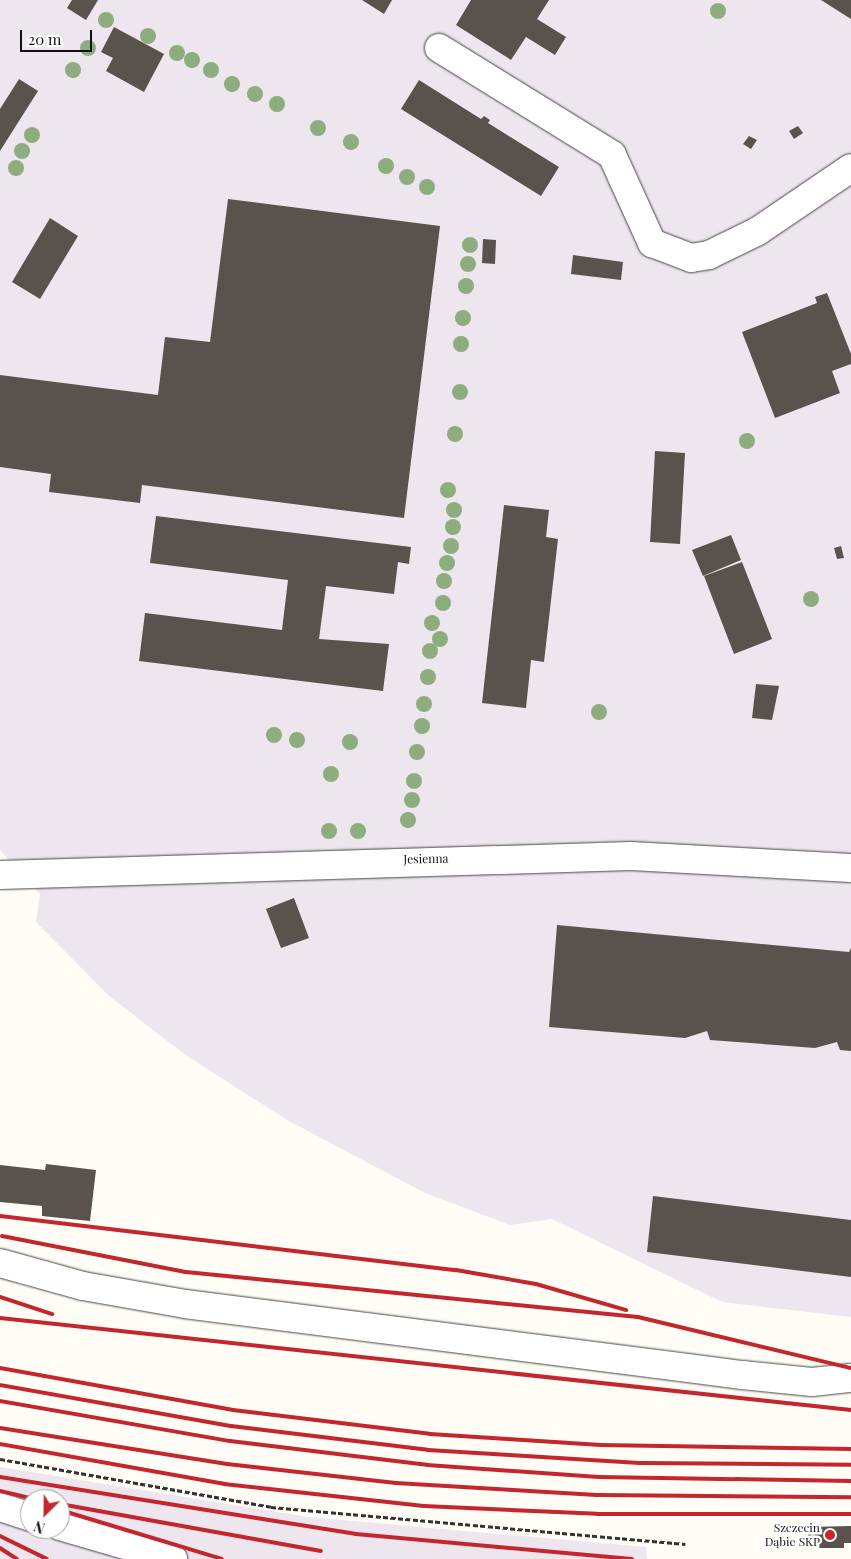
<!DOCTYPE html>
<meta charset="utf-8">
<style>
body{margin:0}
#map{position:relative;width:851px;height:1559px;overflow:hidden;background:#fffdf5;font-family:"Playfair Display",serif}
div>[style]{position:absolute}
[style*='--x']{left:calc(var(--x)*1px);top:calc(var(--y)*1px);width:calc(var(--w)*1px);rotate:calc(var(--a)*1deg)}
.industrial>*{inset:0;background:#eee6ef}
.building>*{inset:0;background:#5a524d}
.path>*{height:3px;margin-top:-1.5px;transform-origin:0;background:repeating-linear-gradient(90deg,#333 0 5px,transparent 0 7.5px)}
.roads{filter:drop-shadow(0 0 1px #444) drop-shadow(0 0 1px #444)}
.minor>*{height:28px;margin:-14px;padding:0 14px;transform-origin:14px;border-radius:14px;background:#fff}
.rail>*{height:4px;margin:-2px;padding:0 2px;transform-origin:2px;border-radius:2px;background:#c4262e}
.trees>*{width:16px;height:16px;margin:-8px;border-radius:50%;background:#8dad7f}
.dots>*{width:14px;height:14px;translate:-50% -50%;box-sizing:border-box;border:2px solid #fff;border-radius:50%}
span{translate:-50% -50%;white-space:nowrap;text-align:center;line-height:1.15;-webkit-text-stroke:5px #fff;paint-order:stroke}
.street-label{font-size:12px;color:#111}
.poi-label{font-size:12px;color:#111}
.right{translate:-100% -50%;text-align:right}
.north{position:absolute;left:20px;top:1489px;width:50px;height:50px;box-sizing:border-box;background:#fff;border:1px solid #a0a0a0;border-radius:50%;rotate:203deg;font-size:14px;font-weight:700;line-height:20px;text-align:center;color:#111}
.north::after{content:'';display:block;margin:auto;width:18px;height:22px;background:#c4262e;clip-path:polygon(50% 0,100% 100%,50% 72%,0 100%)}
.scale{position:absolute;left:20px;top:30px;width:72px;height:22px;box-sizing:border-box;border:2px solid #111;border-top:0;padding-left:6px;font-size:15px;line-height:18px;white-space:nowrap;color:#111;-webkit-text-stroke:4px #fff;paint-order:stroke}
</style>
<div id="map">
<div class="industrial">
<div style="clip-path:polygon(0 0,851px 0,851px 1317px,722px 1302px,552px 1219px,510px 1225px,425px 1193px,287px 1120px,184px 1054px,108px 995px,36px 922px,40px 894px,0 850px)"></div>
<div style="clip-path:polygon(evenodd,0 1467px,308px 1517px,646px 1547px,647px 1559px,0 1559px,0 1467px,30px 1499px,60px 1499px,60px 1529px,30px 1529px,30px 1499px)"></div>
</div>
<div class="building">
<div style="clip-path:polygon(72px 0,98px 0,86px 20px,67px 8px)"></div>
<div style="clip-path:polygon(362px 0,392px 0,384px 14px)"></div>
<div style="clip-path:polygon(471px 0,549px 0,537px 19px,566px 37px,555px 55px,526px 37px,511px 60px,456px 25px)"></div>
<div style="clip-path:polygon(821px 0,851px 0,851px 19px)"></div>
<div style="clip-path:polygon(114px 27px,164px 54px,144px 92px,106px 71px,113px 58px,101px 52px)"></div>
<div style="clip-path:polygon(19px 79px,38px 91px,0 151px,0 109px)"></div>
<div style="clip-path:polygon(419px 80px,481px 119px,484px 116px,490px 120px,488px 123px,559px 167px,541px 196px,401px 109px)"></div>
<div style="clip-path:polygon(798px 126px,803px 133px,794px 139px,789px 131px)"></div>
<div style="clip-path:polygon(749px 136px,757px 140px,751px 149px,743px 144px)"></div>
<div style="clip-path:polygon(228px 199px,440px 226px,404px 518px,142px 485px,140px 503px,49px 492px,51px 474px,0 467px,0 375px,158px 395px,165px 337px,210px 342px)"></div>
<div style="clip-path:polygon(50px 218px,78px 236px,40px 299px,12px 282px)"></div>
<div style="clip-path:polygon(483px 239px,496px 240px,495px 264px,482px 263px)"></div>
<div style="clip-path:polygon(573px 255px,623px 262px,621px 280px,571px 274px)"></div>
<div style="clip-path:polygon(827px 293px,851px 354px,851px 364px,832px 371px,840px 393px,775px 418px,742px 332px,817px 303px,815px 297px)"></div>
<div style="clip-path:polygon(655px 451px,685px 453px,680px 544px,650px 542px)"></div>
<div style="clip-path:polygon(504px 505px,549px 510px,546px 537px,558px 539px,544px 662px,531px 660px,526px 708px,482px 703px)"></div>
<div style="clip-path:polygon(156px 516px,411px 547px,409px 564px,398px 562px,394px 594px,326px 586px,319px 639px,389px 644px,383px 691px,139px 661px,145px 613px,282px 630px,288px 580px,150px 563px)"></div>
<div style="clip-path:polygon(731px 535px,741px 560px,703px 576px,692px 550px)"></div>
<div style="clip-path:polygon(841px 546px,844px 558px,837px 559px,834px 548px)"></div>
<div style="clip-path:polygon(742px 562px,772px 639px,734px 654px,704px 576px)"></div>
<div style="clip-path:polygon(756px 684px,779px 686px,772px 720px,752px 718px)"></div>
<div style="clip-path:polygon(294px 898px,309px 938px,281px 948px,266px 909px)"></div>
<div style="clip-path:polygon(557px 925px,849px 952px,851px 948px,851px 1051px,840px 1050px,837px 1042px,815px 1048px,710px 1040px,707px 1031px,685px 1038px,549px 1027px)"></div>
<div style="clip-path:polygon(46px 1164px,96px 1170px,90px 1221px,42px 1216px,42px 1206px,0 1202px,0 1165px,45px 1170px)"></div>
<div style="clip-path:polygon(653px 1196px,851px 1220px,851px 1277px,647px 1252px)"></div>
<div style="clip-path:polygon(851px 1526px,851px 1543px,844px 1543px,844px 1548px,808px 1548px,808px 1527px)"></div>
</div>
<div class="path">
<div style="--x:0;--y:1459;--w:275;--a:10"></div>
<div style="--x:271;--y:1507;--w:416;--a:5.1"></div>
</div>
<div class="roads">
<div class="minor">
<div style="--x:439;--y:48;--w:203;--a:31.7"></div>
<div style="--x:612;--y:155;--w:97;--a:65.6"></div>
<div style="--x:652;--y:243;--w:42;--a:21"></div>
<div style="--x:691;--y:258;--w:18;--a:-9"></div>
<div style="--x:709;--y:255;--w:55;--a:-26.1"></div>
<div style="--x:758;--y:231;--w:112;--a:-34.1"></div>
<div style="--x:0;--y:875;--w:631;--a:-1.72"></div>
<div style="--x:631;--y:856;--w:220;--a:3.1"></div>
<div style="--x:0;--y:1263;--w:86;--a:15.5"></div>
<div style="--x:83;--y:1286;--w:104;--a:10"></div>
<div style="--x:185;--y:1304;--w:562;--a:7.26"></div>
<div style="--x:742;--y:1375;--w:70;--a:5.7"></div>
<div style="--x:812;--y:1382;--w:39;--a:-6"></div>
<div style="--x:0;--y:1507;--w:32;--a:18"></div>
<div style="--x:60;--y:1526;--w:118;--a:16.3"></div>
</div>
</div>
<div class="rail">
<div style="--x:0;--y:1216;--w:459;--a:6.8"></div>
<div style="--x:456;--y:1270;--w:81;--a:9.9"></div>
<div style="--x:536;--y:1284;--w:94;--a:16.1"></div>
<div style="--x:2;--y:1236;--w:187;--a:11.1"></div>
<div style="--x:186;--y:1272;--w:454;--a:5.7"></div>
<div style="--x:638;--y:1317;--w:219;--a:13.5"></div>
<div style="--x:0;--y:1297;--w:55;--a:18.1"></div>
<div style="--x:0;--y:1318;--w:856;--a:6.17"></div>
<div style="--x:0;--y:1368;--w:237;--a:10.2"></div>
<div style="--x:233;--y:1410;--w:198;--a:6.9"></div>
<div style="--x:430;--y:1434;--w:171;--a:3.7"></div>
<div style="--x:601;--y:1445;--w:250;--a:0.9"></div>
<div style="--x:0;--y:1385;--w:235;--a:10.1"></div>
<div style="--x:231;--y:1426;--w:198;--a:6.9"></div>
<div style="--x:428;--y:1450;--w:212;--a:3.5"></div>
<div style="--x:640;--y:1463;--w:211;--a:0.5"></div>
<div style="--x:0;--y:1401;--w:233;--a:9.9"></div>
<div style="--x:230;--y:1441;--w:198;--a:6.9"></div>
<div style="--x:427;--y:1465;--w:172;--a:4"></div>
<div style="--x:599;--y:1477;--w:252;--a:0.9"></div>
<div style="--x:0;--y:1428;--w:230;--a:9"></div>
<div style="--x:227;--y:1464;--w:170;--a:6.4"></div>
<div style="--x:396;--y:1483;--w:201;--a:3.4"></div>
<div style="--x:597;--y:1495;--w:254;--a:0.5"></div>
<div style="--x:0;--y:1444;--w:228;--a:10.1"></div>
<div style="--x:224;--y:1484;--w:201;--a:6.3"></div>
<div style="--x:424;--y:1506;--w:173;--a:2.6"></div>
<div style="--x:597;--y:1514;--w:254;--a:0"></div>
<div style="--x:0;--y:1477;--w:361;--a:9.1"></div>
<div style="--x:356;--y:1534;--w:277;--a:5.2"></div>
<div style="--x:0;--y:1491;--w:36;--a:13"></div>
<div style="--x:60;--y:1504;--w:265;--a:10.2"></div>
<div style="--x:60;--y:1510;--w:169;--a:16.8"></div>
<div style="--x:0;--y:1536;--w:52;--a:26.1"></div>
<div style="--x:0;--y:1548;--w:20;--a:33"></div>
</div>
<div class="trees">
<div style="left:718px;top:11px"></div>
<div style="left:106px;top:20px"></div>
<div style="left:148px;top:36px"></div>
<div style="left:88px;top:48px"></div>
<div style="left:177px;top:53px"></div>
<div style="left:192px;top:60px"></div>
<div style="left:73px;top:70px"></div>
<div style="left:211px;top:70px"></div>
<div style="left:232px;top:84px"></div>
<div style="left:255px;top:94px"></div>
<div style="left:277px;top:104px"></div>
<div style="left:318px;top:128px"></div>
<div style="left:32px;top:135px"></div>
<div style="left:351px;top:142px"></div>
<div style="left:22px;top:151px"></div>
<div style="left:386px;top:166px"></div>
<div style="left:16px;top:168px"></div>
<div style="left:407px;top:177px"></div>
<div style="left:427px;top:187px"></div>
<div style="left:470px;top:245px"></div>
<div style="left:468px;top:264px"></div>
<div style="left:466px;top:286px"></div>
<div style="left:463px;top:318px"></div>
<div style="left:461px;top:344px"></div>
<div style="left:460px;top:392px"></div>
<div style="left:455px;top:434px"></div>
<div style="left:747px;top:441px"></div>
<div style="left:448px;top:490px"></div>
<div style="left:454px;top:510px"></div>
<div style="left:453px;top:527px"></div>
<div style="left:451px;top:546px"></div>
<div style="left:447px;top:563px"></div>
<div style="left:444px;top:581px"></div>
<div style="left:811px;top:599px"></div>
<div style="left:443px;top:603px"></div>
<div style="left:432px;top:623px"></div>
<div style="left:440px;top:639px"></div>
<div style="left:430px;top:651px"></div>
<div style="left:428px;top:677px"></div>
<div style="left:424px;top:704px"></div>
<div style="left:599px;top:712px"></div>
<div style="left:422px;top:726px"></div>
<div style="left:274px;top:735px"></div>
<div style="left:297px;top:740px"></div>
<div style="left:350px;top:742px"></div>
<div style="left:417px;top:752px"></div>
<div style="left:331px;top:774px"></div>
<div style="left:414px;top:781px"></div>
<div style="left:412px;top:800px"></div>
<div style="left:408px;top:820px"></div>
<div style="left:329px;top:831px"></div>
<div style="left:358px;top:831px"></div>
</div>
<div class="dots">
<div style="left:830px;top:1535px;background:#c4262e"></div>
</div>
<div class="street-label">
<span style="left:426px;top:859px;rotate:-1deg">Jesienna</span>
</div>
<div class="poi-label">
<span class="right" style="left:820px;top:1535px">Szczecin<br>Dąbie SKP</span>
</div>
<div class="north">N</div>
<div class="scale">20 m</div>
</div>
